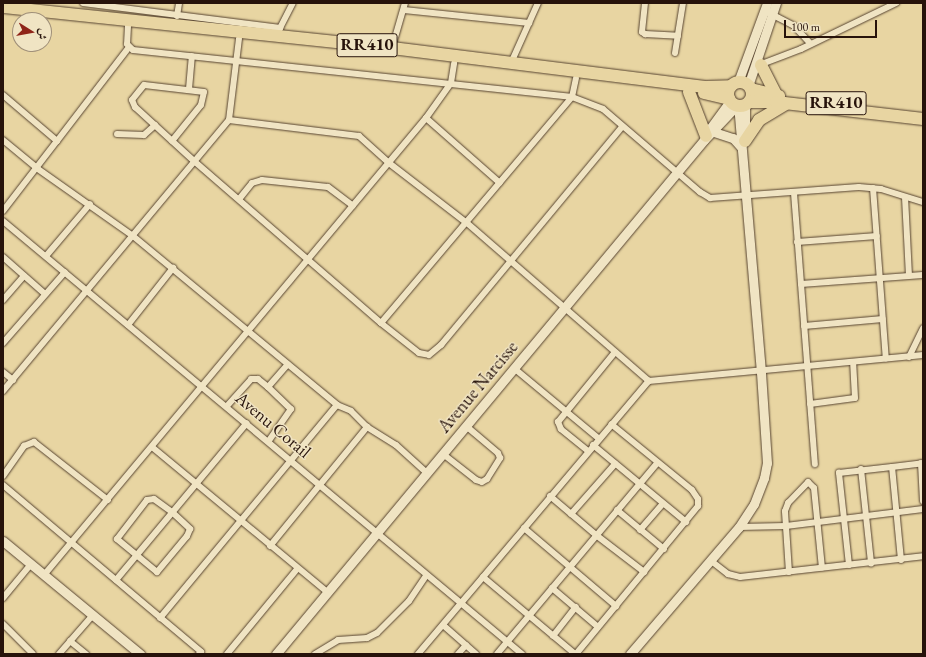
<!DOCTYPE html>
<meta charset="utf-8">
<style>
body{margin:0}
#map{position:relative;width:926px;height:657px;overflow:hidden;background:#e8d5a2;font-family:"EB Garamond",Amiri,serif}
div>[style]{position:absolute}
[style*='--x']{left:calc(var(--x)*1px);top:calc(var(--y)*1px);width:calc(var(--w)*1px);rotate:calc(var(--a)*1deg)}
.roads{filter:drop-shadow(0 0 1px #574431) drop-shadow(0 0 1px #574431)}
.street>*{height:6px;margin:-3px;padding:0 3px;transform-origin:3px;border-radius:3px;background:#f0e4c3}
.secondary>*{height:9px;margin:-4.5px;padding:0 4.5px;transform-origin:4.5px;border-radius:4.5px;background:#f0e4c3}
.highway>*{height:12px;margin:-6px;padding:0 6px;transform-origin:6px;border-radius:6px;background:#e8d5a2}
.highway>.ring{margin:-6px;padding:0;box-sizing:content-box;background:none;border:12px solid #e8d5a2;border-radius:50%}
span{translate:-50% -50%;white-space:nowrap;text-align:center;line-height:1.15;-webkit-text-stroke:3px #f0e4c3;paint-order:stroke}
.shield-label span{padding:1px 3px;background:#f0e4c3;border:1px solid;border-radius:3px;-webkit-text-stroke-width:0}
.shield-label{font-size:17px;color:#27130b;font-weight:700}
.street-label{font-size:18px;color:#27130b}
.frame{position:absolute;inset:0;border:4px solid #27130b;pointer-events:none}
.north{position:absolute;left:12px;top:12px;width:40px;height:40px;box-sizing:border-box;background:#f0e4c3;border:1px solid #a09079;border-radius:50%;rotate:101deg;font-size:11px;font-weight:700;line-height:16px;text-align:center;color:#27130b}
.north::after{content:'';display:block;margin:auto;width:14px;height:18px;background:#8f2418;clip-path:polygon(50% 0,100% 100%,50% 72%,0 100%)}
.scale{position:absolute;left:784px;top:20px;width:93px;height:18px;box-sizing:border-box;border:2px solid #27130b;border-top:0;padding-left:5px;font-size:12px;line-height:14px;white-space:nowrap;color:#27130b;-webkit-text-stroke:3px #f0e4c3;paint-order:stroke}
</style>
<div id="map">
<div class="roads">
<div class="street">
<div style="--x:83;--y:3;--w:199;--a:7.2"></div>
<div style="--x:645;--y:3;--w:29;--a:96"></div>
<div style="--x:642;--y:32;--w:4;--a:34"></div>
<div style="--x:645;--y:34;--w:33;--a:3"></div>
<div style="--x:404;--y:10;--w:126;--a:5.9"></div>
<div style="--x:769;--y:13;--w:28;--a:27"></div>
<div style="--x:794;--y:26;--w:23;--a:47"></div>
<div style="--x:177;--y:16;--w:13;--a:-81"></div>
<div style="--x:128;--y:26;--w:18;--a:93"></div>
<div style="--x:127;--y:44;--w:8;--a:45"></div>
<div style="--x:133;--y:50;--w:442;--a:6.1"></div>
<div style="--x:572;--y:97;--w:33;--a:21"></div>
<div style="--x:603;--y:109;--w:128;--a:40.6"></div>
<div style="--x:700;--y:192;--w:12;--a:31"></div>
<div style="--x:710;--y:198;--w:149;--a:-4.2"></div>
<div style="--x:859;--y:187;--w:22;--a:5"></div>
<div style="--x:881;--y:189;--w:44;--a:17.2"></div>
<div style="--x:279;--y:30;--w:30;--a:-63"></div>
<div style="--x:392;--y:48;--w:47;--a:-73.9"></div>
<div style="--x:675;--y:53;--w:51;--a:-80.9"></div>
<div style="--x:511;--y:63;--w:66;--a:-65.8"></div>
<div style="--x:759;--y:65;--w:45;--a:-20.9"></div>
<div style="--x:801;--y:49;--w:106;--a:-25.8"></div>
<div style="--x:189;--y:89;--w:33;--a:-85"></div>
<div style="--x:3;--y:95;--w:71;--a:40.4"></div>
<div style="--x:57;--y:141;--w:118;--a:-52.5"></div>
<div style="--x:426;--y:118;--w:98;--a:41.3"></div>
<div style="--x:229;--y:120;--w:131;--a:7"></div>
<div style="--x:359;--y:136;--w:40;--a:42"></div>
<div style="--x:389;--y:163;--w:98;--a:37.6"></div>
<div style="--x:467;--y:223;--w:241;--a:41"></div>
<div style="--x:117;--y:134;--w:27;--a:2"></div>
<div style="--x:144;--y:135;--w:15;--a:-42"></div>
<div style="--x:3;--y:140;--w:45;--a:39.6"></div>
<div style="--x:38;--y:169;--w:116;--a:35.2"></div>
<div style="--x:133;--y:236;--w:265;--a:39.6"></div>
<div style="--x:337;--y:405;--w:15;--a:23"></div>
<div style="--x:351;--y:411;--w:23;--a:45"></div>
<div style="--x:367;--y:427;--w:34;--a:32"></div>
<div style="--x:396;--y:445;--w:42;--a:42.1"></div>
<div style="--x:172;--y:141;--w:46;--a:-51.1"></div>
<div style="--x:201;--y:105;--w:13;--a:-77"></div>
<div style="--x:204;--y:92;--w:60;--a:-173.3"></div>
<div style="--x:144;--y:85;--w:19;--a:129"></div>
<div style="--x:132;--y:100;--w:8;--a:67"></div>
<div style="--x:135;--y:107;--w:80;--a:42.5"></div>
<div style="--x:194;--y:161;--w:247;--a:40.9"></div>
<div style="--x:381;--y:323;--w:48;--a:38.3"></div>
<div style="--x:419;--y:353;--w:10;--a:11"></div>
<div style="--x:429;--y:355;--w:16;--a:-40"></div>
<div style="--x:441;--y:345;--w:283;--a:-50.3"></div>
<div style="--x:873;--y:188;--w:171;--a:85.7"></div>
<div style="--x:794;--y:193;--w:272;--a:85.6"></div>
<div style="--x:905;--y:197;--w:78;--a:87.1"></div>
<div style="--x:240;--y:198;--w:19;--a:-51"></div>
<div style="--x:252;--y:183;--w:10;--a:-17"></div>
<div style="--x:262;--y:180;--w:66;--a:6.1"></div>
<div style="--x:328;--y:187;--w:31;--a:37"></div>
<div style="--x:3;--y:211;--w:88;--a:-52.4"></div>
<div style="--x:3;--y:221;--w:676;--a:39.84"></div>
<div style="--x:797;--y:242;--w:80;--a:-4.3"></div>
<div style="--x:46;--y:256;--w:68;--a:-49.8"></div>
<div style="--x:3;--y:257;--w:56;--a:41.4"></div>
<div style="--x:801;--y:284;--w:122;--a:-4.2"></div>
<div style="--x:3;--y:300;--w:32;--a:-49"></div>
<div style="--x:381;--y:323;--w:296;--a:-49.8"></div>
<div style="--x:572;--y:97;--w:19;--a:-78"></div>
<div style="--x:128;--y:325;--w:73;--a:-51.7"></div>
<div style="--x:804;--y:326;--w:79;--a:-5.1"></div>
<div style="--x:3;--y:343;--w:94;--a:-48.9"></div>
<div style="--x:909;--y:357;--w:32;--a:-64"></div>
<div style="--x:515;--y:369;--w:108;--a:39.7"></div>
<div style="--x:3;--y:372;--w:13;--a:39"></div>
<div style="--x:268;--y:387;--w:32;--a:44"></div>
<div style="--x:291;--y:409;--w:39;--a:125"></div>
<div style="--x:3;--y:391;--w:353;--a:-50.2"></div>
<div style="--x:229;--y:120;--w:82;--a:-83"></div>
<div style="--x:810;--y:404;--w:45;--a:-7.6"></div>
<div style="--x:855;--y:398;--w:36;--a:-93"></div>
<div style="--x:227;--y:406;--w:36;--a:-48"></div>
<div style="--x:251;--y:379;--w:7;--a:0"></div>
<div style="--x:258;--y:379;--w:13;--a:39"></div>
<div style="--x:268;--y:387;--w:30;--a:-49"></div>
<div style="--x:593;--y:445;--w:121;--a:39.6"></div>
<div style="--x:152;--y:447;--w:227;--a:39.6"></div>
<div style="--x:588;--y:451;--w:35;--a:-141"></div>
<div style="--x:561;--y:429;--w:8;--a:-113"></div>
<div style="--x:558;--y:422;--w:90;--a:-50.8"></div>
<div style="--x:443;--y:454;--w:42;--a:38.2"></div>
<div style="--x:476;--y:480;--w:6;--a:18"></div>
<div style="--x:482;--y:482;--w:6;--a:-31"></div>
<div style="--x:487;--y:479;--w:25;--a:-58"></div>
<div style="--x:500;--y:458;--w:5;--a:-112"></div>
<div style="--x:498;--y:453;--w:42;--a:-139.8"></div>
<div style="--x:921;--y:463;--w:38;--a:87"></div>
<div style="--x:861;--y:469;--w:95;--a:83.9"></div>
<div style="--x:3;--y:476;--w:37;--a:-55"></div>
<div style="--x:24;--y:446;--w:11;--a:-22"></div>
<div style="--x:34;--y:442;--w:94;--a:38.1"></div>
<div style="--x:3;--y:485;--w:259;--a:40.1"></div>
<div style="--x:201;--y:652;--w:3;--a:135"></div>
<div style="--x:550;--y:496;--w:60;--a:40.3"></div>
<div style="--x:596;--y:535;--w:61;--a:37.6"></div>
<div style="--x:154;--y:499;--w:22;--a:36"></div>
<div style="--x:172;--y:512;--w:25;--a:43"></div>
<div style="--x:190;--y:529;--w:8;--a:113"></div>
<div style="--x:187;--y:536;--w:47;--a:129.8"></div>
<div style="--x:157;--y:572;--w:52;--a:-140.5"></div>
<div style="--x:117;--y:539;--w:49;--a:-52.4"></div>
<div style="--x:147;--y:500;--w:7;--a:-8"></div>
<div style="--x:617;--y:510;--w:61;--a:39.7"></div>
<div style="--x:571;--y:514;--w:67;--a:-48.7"></div>
<div style="--x:739;--y:527;--w:47;--a:-1.2"></div>
<div style="--x:786;--y:526;--w:138;--a:-7.1"></div>
<div style="--x:524;--y:528;--w:121;--a:40.3"></div>
<div style="--x:640;--y:530;--w:35;--a:-49"></div>
<div style="--x:270;--y:546;--w:154;--a:-50.8"></div>
<div style="--x:710;--y:560;--w:23;--a:38"></div>
<div style="--x:728;--y:574;--w:12;--a:14"></div>
<div style="--x:740;--y:577;--w:184;--a:-6.5"></div>
<div style="--x:901;--y:560;--w:93;--a:-95.5"></div>
<div style="--x:892;--y:467;--w:31;--a:-7"></div>
<div style="--x:849;--y:565;--w:93;--a:-96.2"></div>
<div style="--x:839;--y:473;--w:53;--a:-6.5"></div>
<div style="--x:789;--y:572;--w:61;--a:-93.8"></div>
<div style="--x:785;--y:511;--w:9;--a:-69"></div>
<div style="--x:788;--y:503;--w:29;--a:-46"></div>
<div style="--x:808;--y:482;--w:8;--a:45"></div>
<div style="--x:814;--y:488;--w:80;--a:84.3"></div>
<div style="--x:44;--y:575;--w:596;--a:-50.11"></div>
<div style="--x:426;--y:118;--w:43;--a:-54.5"></div>
<div style="--x:451;--y:83;--w:20;--a:-81"></div>
<div style="--x:483;--y:577;--w:120;--a:39.9"></div>
<div style="--x:116;--y:580;--w:204;--a:-50.2"></div>
<div style="--x:552;--y:588;--w:60;--a:40.3"></div>
<div style="--x:3;--y:598;--w:44;--a:-50.5"></div>
<div style="--x:160;--y:618;--w:277;--a:-50.3"></div>
<div style="--x:3;--y:624;--w:42;--a:45"></div>
<div style="--x:443;--y:625;--w:44;--a:41.3"></div>
<div style="--x:553;--y:636;--w:37;--a:-52"></div>
<div style="--x:70;--y:641;--w:21;--a:39"></div>
<div style="--x:59;--y:654;--w:52;--a:-48.9"></div>
<div style="--x:227;--y:654;--w:110;--a:-50.5"></div>
<div style="--x:315;--y:654;--w:27;--a:-31"></div>
<div style="--x:338;--y:640;--w:29;--a:-4"></div>
<div style="--x:367;--y:638;--w:11;--a:-27"></div>
<div style="--x:377;--y:633;--w:45;--a:-45"></div>
<div style="--x:409;--y:601;--w:30;--a:-56"></div>
<div style="--x:418;--y:654;--w:358;--a:-49.8"></div>
<div style="--x:649;--y:381;--w:275;--a:-5.4"></div>
<div style="--x:458;--y:654;--w:12;--a:-48"></div>
<div style="--x:497;--y:654;--w:249;--a:-50"></div>
<div style="--x:576;--y:654;--w:192;--a:-50.5"></div>
<div style="--x:698;--y:506;--w:7;--a:-90"></div>
<div style="--x:698;--y:499;--w:11;--a:-124"></div>
<div style="--x:692;--y:490;--w:104;--a:-140.8"></div>
</div>
<div class="secondary">
<div style="--x:738;--y:82;--w:84;--a:-69.8"></div>
<div style="--x:748;--y:86;--w:88;--a:-71.4"></div>
<div style="--x:745;--y:105;--w:35;--a:90"></div>
<div style="--x:709;--y:130;--w:36;--a:-54"></div>
<div style="--x:714;--y:132;--w:20;--a:18"></div>
<div style="--x:733;--y:138;--w:12;--a:48"></div>
<div style="--x:3;--y:541;--w:178;--a:39.5"></div>
<div style="--x:276;--y:654;--w:669;--a:-50.22"></div>
<div style="--x:704;--y:140;--w:47;--a:-46.7"></div>
<div style="--x:630;--y:654;--w:167;--a:-49.4"></div>
<div style="--x:739;--y:527;--w:27;--a:-57"></div>
<div style="--x:754;--y:504;--w:28;--a:-69"></div>
<div style="--x:764;--y:478;--w:15;--a:-79"></div>
<div style="--x:767;--y:463;--w:91;--a:-93.8"></div>
<div style="--x:761;--y:372;--w:267;--a:-94.9"></div>
</div>
<div class="highway">
<div style="--x:3;--y:7;--w:391;--a:6"></div>
<div style="--x:392;--y:48;--w:317;--a:7.1"></div>
<div style="--x:707;--y:87;--w:24;--a:-2"></div>
<div style="--x:761;--y:65;--w:35;--a:63"></div>
<div class="ring" style="left:728px;top:82px;width:12px;height:12px"></div>
<div style="--x:751;--y:89;--w:29;--a:14"></div>
<div style="--x:689;--y:92;--w:47;--a:68.9"></div>
<div style="--x:704;--y:93;--w:26;--a:13"></div>
<div style="--x:749;--y:102;--w:27;--a:0"></div>
<div style="--x:776;--y:102;--w:148;--a:6.6"></div>
<div style="--x:745;--y:141;--w:25;--a:-56"></div>
<div style="--x:759;--y:120;--w:31;--a:-31"></div>
</div>
</div>
<div class="shield-label">
<span style="left:367px;top:45px">RR410</span>
<span style="left:836px;top:103px">RR410</span>
</div>
<div class="street-label">
<span style="left:478px;top:387px;rotate:-50deg">Avenue Narcisse</span>
<span style="left:273px;top:425px;rotate:40deg">Avenu Corail</span>
</div>
<div class="frame"></div>
<div class="north">ش</div>
<div class="scale">100 m</div>
</div>
